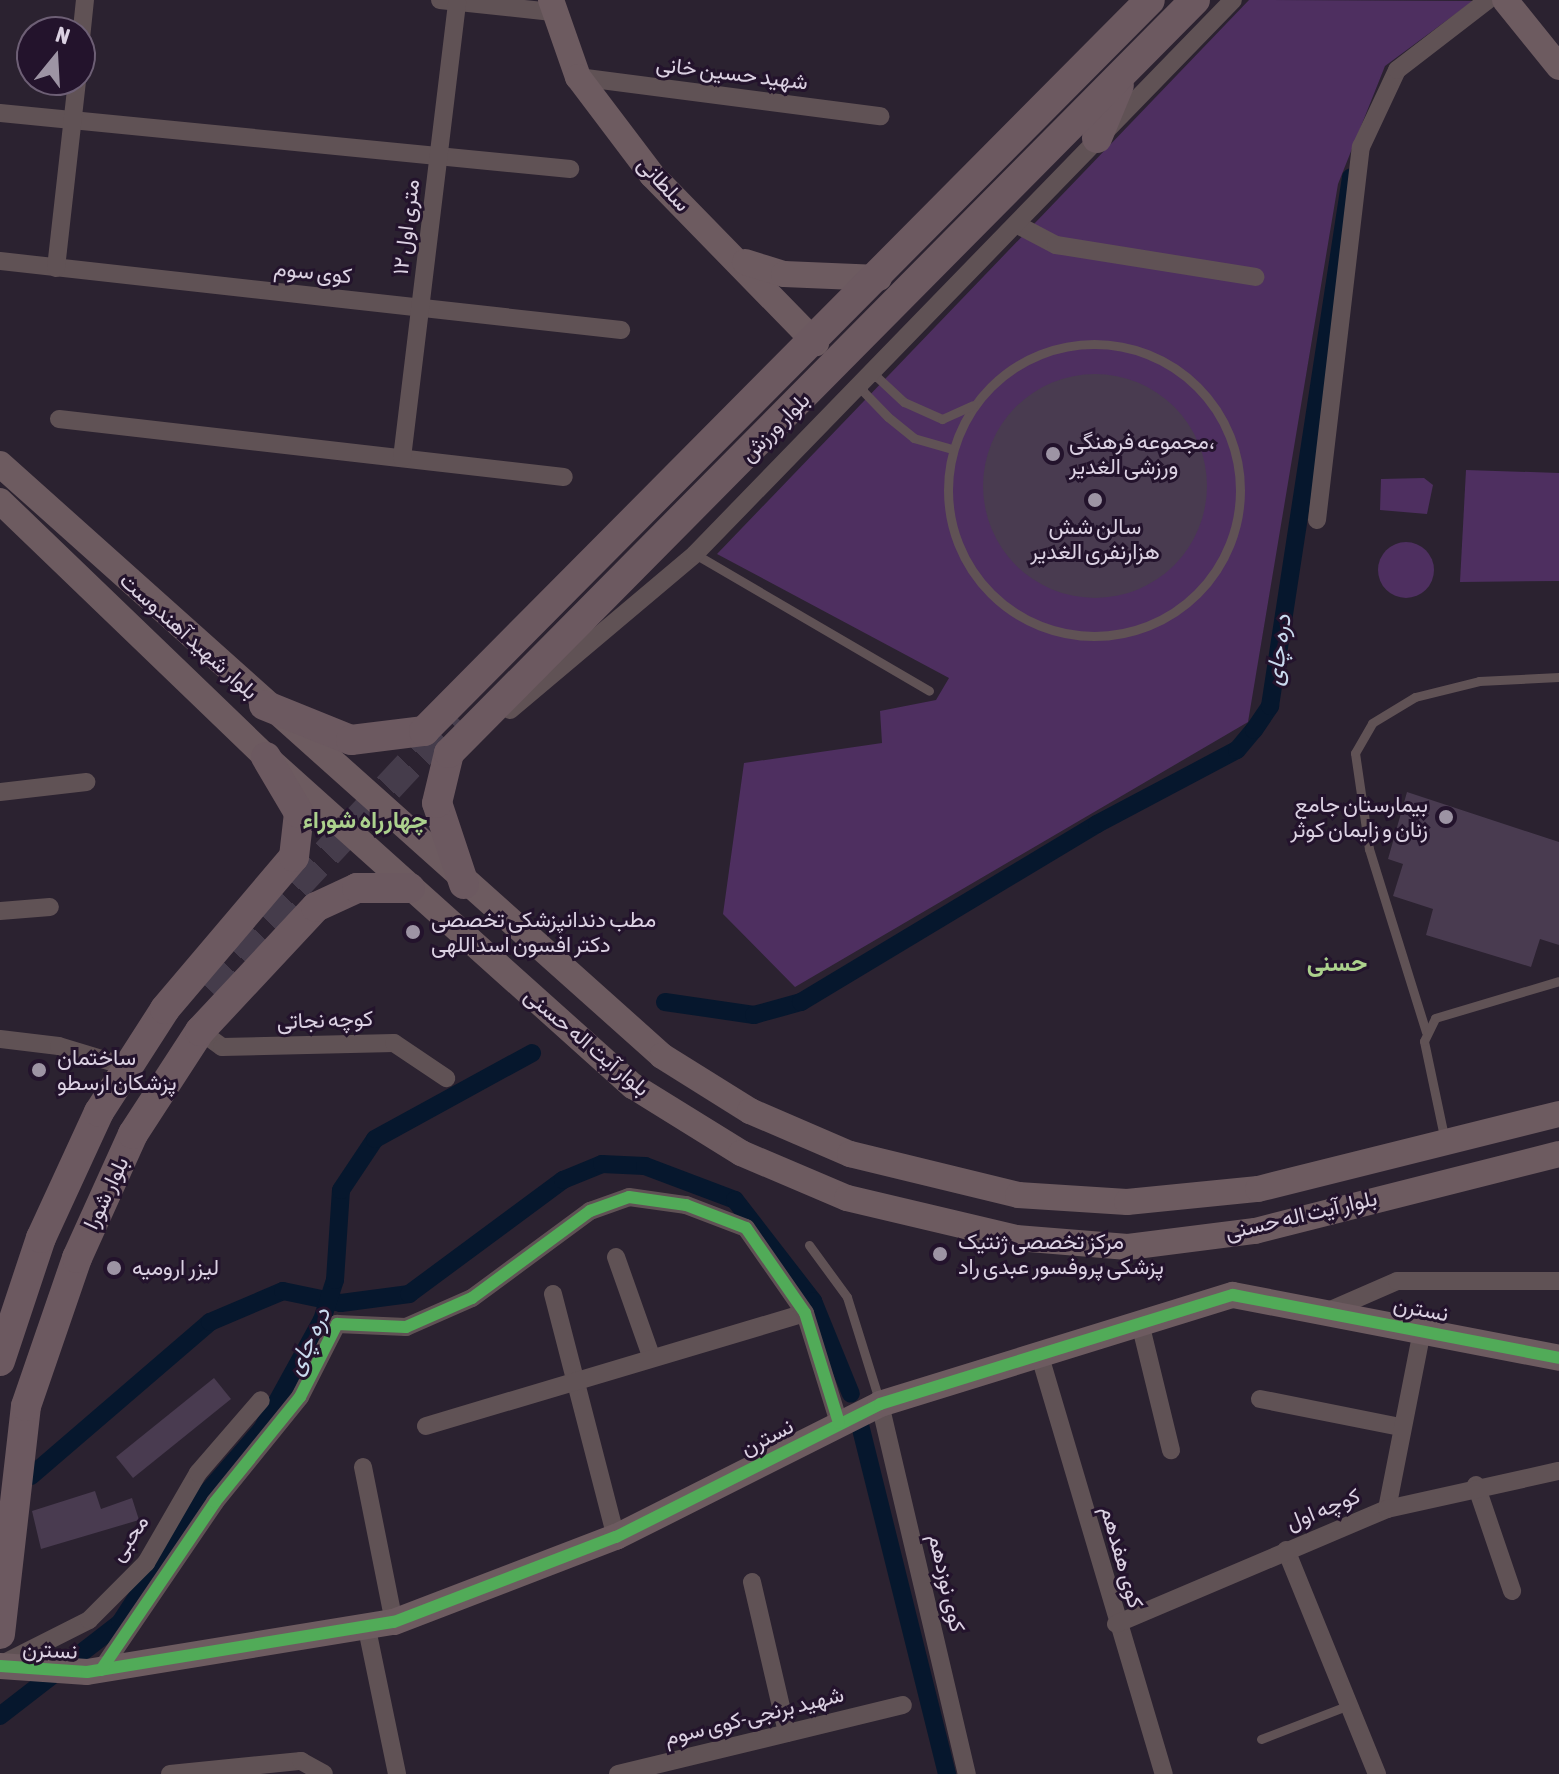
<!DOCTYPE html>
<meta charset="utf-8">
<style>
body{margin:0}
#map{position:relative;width:1559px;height:1774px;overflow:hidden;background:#2b2230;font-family:"Asap Condensed",Vazirmatn,sans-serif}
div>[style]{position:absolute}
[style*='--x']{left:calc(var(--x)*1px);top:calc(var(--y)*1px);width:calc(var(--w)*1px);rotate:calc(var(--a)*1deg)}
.green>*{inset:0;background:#4e2f60}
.round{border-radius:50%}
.canal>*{height:18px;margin:-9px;padding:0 9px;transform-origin:9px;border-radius:9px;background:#06172d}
.building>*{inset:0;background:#493b50}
.primary-tunnel>*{height:30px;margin-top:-15px;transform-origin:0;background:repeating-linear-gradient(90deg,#453c4b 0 30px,transparent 0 45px)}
.lane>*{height:9px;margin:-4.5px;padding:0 4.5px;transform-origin:4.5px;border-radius:4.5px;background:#605255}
.lane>.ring{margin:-4.5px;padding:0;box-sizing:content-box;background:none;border:9px solid #605255;border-radius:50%}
.street>*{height:18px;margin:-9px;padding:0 9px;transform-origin:9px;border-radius:9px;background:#605255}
.secondary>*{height:26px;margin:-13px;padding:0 13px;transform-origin:13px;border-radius:13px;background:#6d5b60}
.primary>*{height:30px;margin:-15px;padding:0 15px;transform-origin:15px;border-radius:15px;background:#6c5960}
.cycleway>*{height:12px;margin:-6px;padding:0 6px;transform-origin:6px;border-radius:6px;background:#51ab58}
.dots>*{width:22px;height:22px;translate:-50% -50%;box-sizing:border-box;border:4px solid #23132c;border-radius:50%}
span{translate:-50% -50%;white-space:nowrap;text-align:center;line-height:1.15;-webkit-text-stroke:6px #23132c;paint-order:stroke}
.street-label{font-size:22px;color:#dbd1e2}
.poi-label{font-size:22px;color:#dbd1e2}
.left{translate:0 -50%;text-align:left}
.right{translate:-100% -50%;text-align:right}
.water-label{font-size:24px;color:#c9daee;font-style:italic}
.neighbourhood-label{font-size:24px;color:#acd18d;font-weight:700}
.north{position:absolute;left:16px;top:16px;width:80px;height:80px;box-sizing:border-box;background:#23132c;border:2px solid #6d5f75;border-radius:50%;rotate:18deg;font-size:22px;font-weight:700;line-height:32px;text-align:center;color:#dbd1e2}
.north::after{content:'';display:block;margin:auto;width:28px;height:36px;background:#9d94a4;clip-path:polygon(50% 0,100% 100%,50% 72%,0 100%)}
</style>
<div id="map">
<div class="green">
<div style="clip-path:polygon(1249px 0,1473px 1px,1385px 66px,1338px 184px,1248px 722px,795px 987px,723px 914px,744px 763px,882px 743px,880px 711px,936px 700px,949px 678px,717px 554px)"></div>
<div style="clip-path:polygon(1466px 470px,1559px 473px,1559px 581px,1460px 582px)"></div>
<div style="clip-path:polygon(1424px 478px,1433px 485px,1427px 514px,1380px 510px,1381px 479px)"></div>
<div class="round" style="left:1378px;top:542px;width:56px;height:56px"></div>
</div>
<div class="canal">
<div style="--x:665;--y:1002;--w:90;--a:8.3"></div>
<div style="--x:754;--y:1015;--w:49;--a:-15.5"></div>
<div style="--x:801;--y:1002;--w:345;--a:-31"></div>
<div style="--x:1097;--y:824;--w:158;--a:-27.9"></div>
<div style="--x:1237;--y:750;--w:26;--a:-50"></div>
<div style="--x:1254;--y:730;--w:29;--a:-56"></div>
<div style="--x:1270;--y:706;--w:535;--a:-81.29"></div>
<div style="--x:860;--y:1425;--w:360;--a:76"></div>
<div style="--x:31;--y:1476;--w:236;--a:-40.7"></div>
<div style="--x:210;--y:1322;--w:79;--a:-23"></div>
<div style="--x:283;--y:1291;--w:59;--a:11.7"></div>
<div style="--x:341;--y:1303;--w:69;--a:-7.5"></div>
<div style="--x:409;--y:1294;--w:192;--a:-36.5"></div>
<div style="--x:563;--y:1180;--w:42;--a:-22.3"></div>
<div style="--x:602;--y:1164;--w:43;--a:2.7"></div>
<div style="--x:645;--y:1166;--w:96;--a:20.7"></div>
<div style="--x:735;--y:1200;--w:128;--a:52.3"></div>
<div style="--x:813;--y:1301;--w:100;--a:67.8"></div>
<div style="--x:0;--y:1716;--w:152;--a:-37.8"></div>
<div style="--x:120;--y:1623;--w:143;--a:-57"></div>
<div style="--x:198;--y:1503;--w:98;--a:-49.1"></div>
<div style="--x:262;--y:1429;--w:124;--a:-61.2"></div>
<div style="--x:322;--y:1320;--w:42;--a:-72"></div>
<div style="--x:335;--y:1280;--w:90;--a:-86.2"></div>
<div style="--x:341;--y:1190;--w:61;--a:-56.3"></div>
<div style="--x:375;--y:1139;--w:179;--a:-28.7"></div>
</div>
<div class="building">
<div class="round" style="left:983px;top:374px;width:224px;height:224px"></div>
<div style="clip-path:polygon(1407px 792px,1559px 842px,1559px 945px,1540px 939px,1531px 967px,1426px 935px,1433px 909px,1393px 896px,1403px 864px,1388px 859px)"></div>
<div style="clip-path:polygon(214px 1378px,231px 1399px,133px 1478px,116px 1457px)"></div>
<div style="clip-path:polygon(95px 1491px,101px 1509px,132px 1498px,139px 1520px,41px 1549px,32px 1511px)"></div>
</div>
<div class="primary-tunnel">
<div style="--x:204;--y:985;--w:368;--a:-47"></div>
</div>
<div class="lane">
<div class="ring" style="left:948px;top:344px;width:283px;height:283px"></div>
<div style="--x:952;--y:449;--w:40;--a:-164"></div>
<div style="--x:914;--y:438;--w:33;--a:-141"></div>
<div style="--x:888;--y:417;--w:36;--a:-134"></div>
<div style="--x:863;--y:391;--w:14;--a:-90"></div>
<div style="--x:863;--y:377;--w:14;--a:0"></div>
<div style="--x:877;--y:377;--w:37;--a:43"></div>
<div style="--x:904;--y:402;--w:42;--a:24.1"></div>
<div style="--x:942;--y:419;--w:34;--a:-24"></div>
<div style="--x:695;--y:554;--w:271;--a:30.3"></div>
<div style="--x:1426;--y:1032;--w:192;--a:-107.3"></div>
<div style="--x:1369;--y:849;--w:97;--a:-98.3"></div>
<div style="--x:1355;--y:753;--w:34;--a:-60"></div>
<div style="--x:1372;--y:723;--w:50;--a:-31.2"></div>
<div style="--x:1415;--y:697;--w:66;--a:-14"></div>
<div style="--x:1479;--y:681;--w:80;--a:-2.9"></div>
<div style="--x:1445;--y:1141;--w:102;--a:-101.9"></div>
<div style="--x:1424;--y:1041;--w:25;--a:-64"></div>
<div style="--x:1435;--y:1018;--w:129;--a:-16.6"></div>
<div style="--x:809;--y:1245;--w:64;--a:53.8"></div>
<div style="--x:847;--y:1297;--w:108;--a:72.7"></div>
<div style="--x:1261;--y:1739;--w:94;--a:-21.1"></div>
</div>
<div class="street">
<div style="--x:440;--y:0;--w:113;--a:6.1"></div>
<div style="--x:80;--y:48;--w:48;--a:-84.1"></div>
<div style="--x:578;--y:77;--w:305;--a:7.4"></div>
<div style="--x:0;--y:113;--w:573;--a:5.61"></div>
<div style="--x:1016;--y:224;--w:45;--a:27.7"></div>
<div style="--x:1056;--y:245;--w:202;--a:9.1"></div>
<div style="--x:0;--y:261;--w:625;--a:6.34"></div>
<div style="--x:56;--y:268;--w:189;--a:-83.6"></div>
<div style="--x:59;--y:419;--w:508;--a:6.55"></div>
<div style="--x:402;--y:458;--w:459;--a:-83.1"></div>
<div style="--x:1317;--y:520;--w:376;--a:-83.3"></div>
<div style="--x:1361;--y:147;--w:85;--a:-64.9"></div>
<div style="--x:1397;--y:70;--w:115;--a:-37.6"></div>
<div style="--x:510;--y:710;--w:242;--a:-40.1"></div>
<div style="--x:695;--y:554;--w:772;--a:-45.84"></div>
<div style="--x:0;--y:792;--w:87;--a:-6.6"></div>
<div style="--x:0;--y:911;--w:50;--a:-4.6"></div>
<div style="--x:200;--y:1031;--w:27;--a:36"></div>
<div style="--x:222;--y:1047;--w:172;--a:-1.3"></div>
<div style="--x:394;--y:1043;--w:63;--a:33.9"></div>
<div style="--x:0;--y:1039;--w:59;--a:6.8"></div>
<div style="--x:59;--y:1046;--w:69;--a:16.9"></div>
<div style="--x:616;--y:1257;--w:105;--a:70.5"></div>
<div style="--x:553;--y:1294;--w:251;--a:75.5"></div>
<div style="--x:1326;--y:1312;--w:77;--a:-23.6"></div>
<div style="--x:1397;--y:1281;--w:162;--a:0"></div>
<div style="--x:1140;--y:1323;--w:131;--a:76.3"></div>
<div style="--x:1039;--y:1353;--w:439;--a:73.5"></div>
<div style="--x:1260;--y:1399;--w:143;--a:11.3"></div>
<div style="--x:880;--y:1404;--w:380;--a:76.8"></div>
<div style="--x:426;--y:1426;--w:395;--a:-16.6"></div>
<div style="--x:363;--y:1467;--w:158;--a:78.7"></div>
<div style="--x:1476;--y:1485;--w:112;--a:71.2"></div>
<div style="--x:1387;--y:1509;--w:182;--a:-78.9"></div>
<div style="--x:1286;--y:1550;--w:242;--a:67.9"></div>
<div style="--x:752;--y:1582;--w:155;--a:76.9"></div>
<div style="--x:1116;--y:1624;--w:294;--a:-23"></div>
<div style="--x:1387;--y:1509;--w:176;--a:-12.5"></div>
<div style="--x:367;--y:1629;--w:148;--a:78.3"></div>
<div style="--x:0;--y:1665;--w:100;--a:-26.8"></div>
<div style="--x:89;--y:1620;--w:81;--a:-45"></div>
<div style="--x:146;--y:1563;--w:104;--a:-60"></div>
<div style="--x:198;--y:1473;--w:96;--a:-49.2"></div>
<div style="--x:101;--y:1670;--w:203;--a:-55.8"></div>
<div style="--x:215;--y:1502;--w:135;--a:-51"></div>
<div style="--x:300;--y:1397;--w:82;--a:-63.1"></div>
<div style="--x:337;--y:1324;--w:69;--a:2.5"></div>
<div style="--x:406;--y:1327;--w:72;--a:-23.7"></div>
<div style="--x:472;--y:1298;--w:147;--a:-36.4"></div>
<div style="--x:590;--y:1211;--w:41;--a:-19.7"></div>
<div style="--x:629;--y:1197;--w:58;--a:8"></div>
<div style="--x:686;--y:1205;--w:64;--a:21"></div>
<div style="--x:746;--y:1228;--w:103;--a:55.2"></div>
<div style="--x:805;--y:1313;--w:115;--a:72.8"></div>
<div style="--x:170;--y:1774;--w:132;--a:-5.7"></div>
<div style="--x:301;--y:1761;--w:26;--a:29"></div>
<div style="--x:618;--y:1774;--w:293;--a:-13.6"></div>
</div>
<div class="secondary">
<div style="--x:551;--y:0;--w:82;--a:70.7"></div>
<div style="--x:578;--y:77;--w:123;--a:52.9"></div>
<div style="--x:652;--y:175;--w:235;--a:45.7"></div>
<div style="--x:1505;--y:0;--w:86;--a:51.1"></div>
<div style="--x:745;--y:262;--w:41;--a:17.1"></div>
<div style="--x:784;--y:274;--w:95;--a:2.4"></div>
<div style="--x:0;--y:464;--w:888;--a:41.8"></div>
<div style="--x:662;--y:1056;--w:104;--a:32"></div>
<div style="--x:750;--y:1111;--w:109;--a:23.3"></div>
<div style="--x:850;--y:1154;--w:173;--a:13.7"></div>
<div style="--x:1018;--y:1195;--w:109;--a:3.7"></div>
<div style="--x:1127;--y:1202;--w:132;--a:-5.7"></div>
<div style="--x:1258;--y:1189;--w:310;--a:-14"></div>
<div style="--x:0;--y:501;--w:369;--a:43.9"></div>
<div style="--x:266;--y:757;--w:493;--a:41.9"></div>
<div style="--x:633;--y:1086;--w:127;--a:31.8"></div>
<div style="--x:741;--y:1153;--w:115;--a:23"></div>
<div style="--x:847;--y:1198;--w:174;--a:13.3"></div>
<div style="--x:1016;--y:1238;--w:112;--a:4.6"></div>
<div style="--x:1128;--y:1247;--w:128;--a:-7.2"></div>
<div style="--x:1255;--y:1231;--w:314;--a:-14.2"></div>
<div style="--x:0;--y:1666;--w:87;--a:3.9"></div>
<div style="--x:87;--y:1672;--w:311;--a:-9.3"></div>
<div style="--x:394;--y:1622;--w:238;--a:-21"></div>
<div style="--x:616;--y:1537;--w:296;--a:-26.7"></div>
<div style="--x:880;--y:1404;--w:369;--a:-17.2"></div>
<div style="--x:1233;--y:1295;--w:332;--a:10.9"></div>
</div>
<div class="primary">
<div style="--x:1097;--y:138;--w:57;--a:-67.5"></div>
<div style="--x:264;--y:705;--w:94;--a:21.9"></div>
<div style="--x:351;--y:740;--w:74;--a:-7"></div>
<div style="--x:424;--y:731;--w:1030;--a:-45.2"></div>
<div style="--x:464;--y:884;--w:85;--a:-108.4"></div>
<div style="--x:437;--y:803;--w:51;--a:-76.5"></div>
<div style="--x:449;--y:753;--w:1060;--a:-45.27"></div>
<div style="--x:0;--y:1361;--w:130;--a:-71.6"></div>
<div style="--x:41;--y:1238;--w:139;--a:-65.3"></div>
<div style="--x:99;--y:1112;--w:122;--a:-57.3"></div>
<div style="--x:165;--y:1009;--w:199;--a:-49.7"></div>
<div style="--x:294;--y:857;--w:44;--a:-83.5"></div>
<div style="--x:299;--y:813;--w:65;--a:-120.5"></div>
<div style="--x:0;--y:1634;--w:229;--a:-83.5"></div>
<div style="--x:26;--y:1406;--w:157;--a:-71"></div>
<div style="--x:77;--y:1258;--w:136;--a:-65.7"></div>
<div style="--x:133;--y:1134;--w:123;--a:-57"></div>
<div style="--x:200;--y:1031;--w:170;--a:-46.9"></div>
<div style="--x:316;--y:907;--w:45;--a:-24.9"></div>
<div style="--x:357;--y:888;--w:53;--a:0"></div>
</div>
<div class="cycleway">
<div style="--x:0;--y:1666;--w:87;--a:3.9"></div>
<div style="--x:87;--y:1672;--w:311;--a:-9.3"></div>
<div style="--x:394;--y:1622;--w:238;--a:-21"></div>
<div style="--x:616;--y:1537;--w:296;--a:-26.7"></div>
<div style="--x:880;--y:1404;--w:369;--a:-17.2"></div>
<div style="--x:1233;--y:1295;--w:332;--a:10.9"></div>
<div style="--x:101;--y:1670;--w:203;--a:-55.8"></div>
<div style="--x:215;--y:1502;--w:135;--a:-51"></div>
<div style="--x:300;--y:1397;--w:82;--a:-63.1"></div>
<div style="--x:337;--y:1324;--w:69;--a:2.5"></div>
<div style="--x:406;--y:1327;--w:72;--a:-23.7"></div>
<div style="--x:472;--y:1298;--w:147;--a:-36.4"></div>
<div style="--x:590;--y:1211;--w:41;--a:-19.7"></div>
<div style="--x:629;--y:1197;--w:58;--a:8"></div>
<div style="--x:686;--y:1205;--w:64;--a:21"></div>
<div style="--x:746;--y:1228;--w:103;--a:55.2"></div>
<div style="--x:805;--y:1313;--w:115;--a:72.8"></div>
</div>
<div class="dots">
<div style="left:1053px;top:454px;background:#9d94a4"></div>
<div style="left:1095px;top:500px;background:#9d94a4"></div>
<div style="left:1446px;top:817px;background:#9d94a4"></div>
<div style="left:413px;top:932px;background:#9d94a4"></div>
<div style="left:39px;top:1070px;background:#9d94a4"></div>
<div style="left:940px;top:1254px;background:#9d94a4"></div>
<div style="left:114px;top:1268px;background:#9d94a4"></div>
</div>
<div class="street-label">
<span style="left:732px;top:73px;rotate:7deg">شهید حسین خانی</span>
<span style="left:664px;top:184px;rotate:47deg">سلطانی</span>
<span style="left:406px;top:227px;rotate:-83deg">۱۲ متری اول</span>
<span style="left:313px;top:272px;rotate:6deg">کوی سوم</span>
<span style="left:775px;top:427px;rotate:-45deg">بلوار ورزش</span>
<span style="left:189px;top:636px;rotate:42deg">بلوار شهید آهندوست</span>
<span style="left:325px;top:1020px;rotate:-2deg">کوچه نجاتی</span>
<span style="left:587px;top:1042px;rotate:40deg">بلوار آیت اله حسنی</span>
<span style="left:106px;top:1193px;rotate:-65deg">بلوار شورا</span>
<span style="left:1301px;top:1215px;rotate:-13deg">بلوار آیت اله حسنی</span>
<span style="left:1421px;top:1309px;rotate:11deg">نسترن</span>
<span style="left:767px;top:1437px;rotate:-27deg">نسترن</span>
<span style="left:1323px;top:1509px;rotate:-22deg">کوچه اول</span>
<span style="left:129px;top:1538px;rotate:-55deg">محبی</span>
<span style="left:1122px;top:1557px;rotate:74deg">کوی هفدهم</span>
<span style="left:947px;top:1583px;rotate:77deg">کوی نوزدهم</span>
<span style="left:50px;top:1650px;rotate:3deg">نسترن</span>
<span style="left:754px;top:1716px;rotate:-14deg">شهید برنجی-کوی سوم</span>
</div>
<div class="poi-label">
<span class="left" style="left:1069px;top:454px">مجموعه فرهنگی،<br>ورزشی الغدیر</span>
<span style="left:1095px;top:539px">سالن شش<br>هزارنفری الغدیر</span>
<span class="right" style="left:1428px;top:817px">بیمارستان جامع<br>زنان و زایمان کوثر</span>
<span class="left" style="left:431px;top:932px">مطب دندانپزشکی تخصصی<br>دکتر افسون اسداللهی</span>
<span class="left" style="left:57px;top:1070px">ساختمان<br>پزشکان ارسطو</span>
<span class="left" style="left:958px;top:1254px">مرکز تخصصی ژنتیک<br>پزشکی پروفسور عبدی راد</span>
<span class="left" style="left:132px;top:1268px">لیزر ارومیه</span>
</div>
<div class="water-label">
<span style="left:1278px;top:650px;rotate:-82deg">دره چای</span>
<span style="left:308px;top:1341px;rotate:-64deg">دره چای</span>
</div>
<div class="neighbourhood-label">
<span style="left:365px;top:820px">چهارراه شوراء</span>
<span style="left:1337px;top:963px">حسنی</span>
</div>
<div class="north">N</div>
</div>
